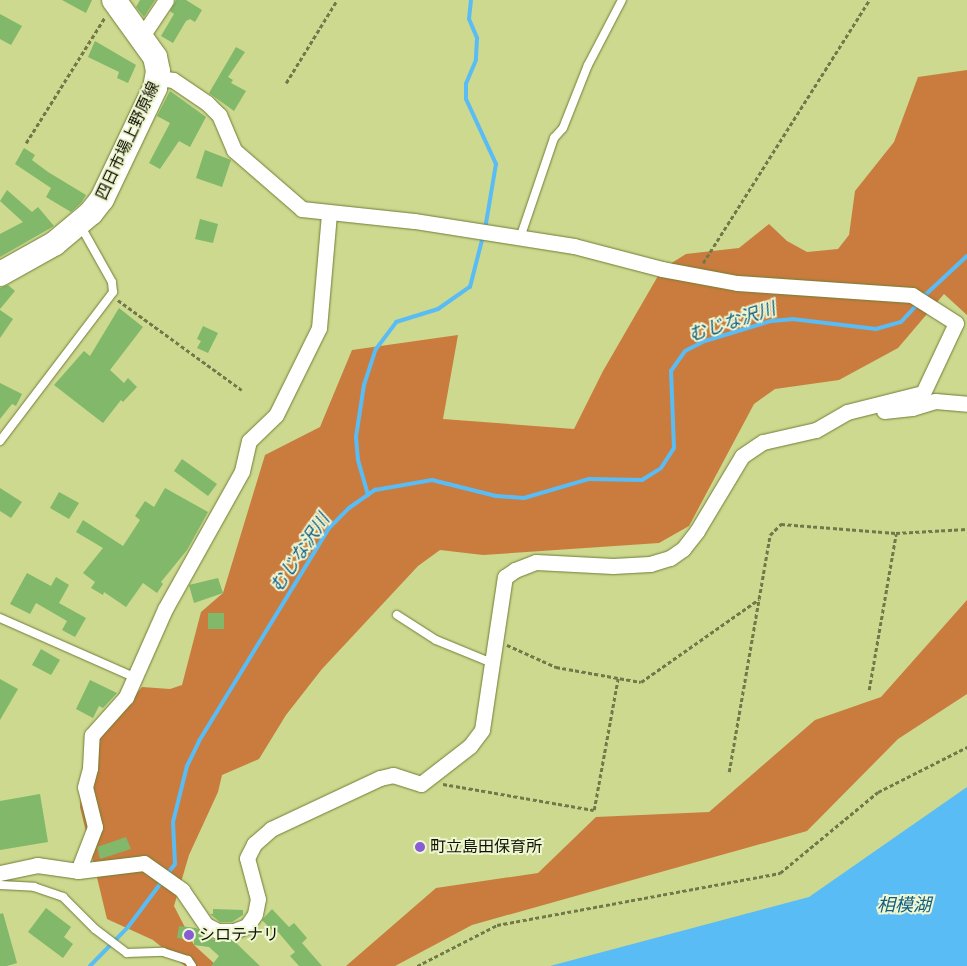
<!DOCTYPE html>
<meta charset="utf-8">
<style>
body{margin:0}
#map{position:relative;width:967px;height:966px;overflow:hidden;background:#ccd98f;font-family:"Zilla Slab","Noto Sans JP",serif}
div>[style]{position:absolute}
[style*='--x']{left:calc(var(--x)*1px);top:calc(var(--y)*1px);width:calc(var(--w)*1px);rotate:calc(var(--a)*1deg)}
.forest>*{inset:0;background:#c97c3e}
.water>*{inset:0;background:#5abcf5}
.stream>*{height:4px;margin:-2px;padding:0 2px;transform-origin:2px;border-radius:2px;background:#5abcf5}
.building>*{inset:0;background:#81b869}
.path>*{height:2.5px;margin-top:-1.25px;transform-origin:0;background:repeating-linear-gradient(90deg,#71794a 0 4px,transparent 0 6.5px)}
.roads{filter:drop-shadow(0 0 1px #727d35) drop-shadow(0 0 1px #727d35)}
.lane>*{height:8px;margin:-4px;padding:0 4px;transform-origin:4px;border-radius:4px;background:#fff}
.street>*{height:15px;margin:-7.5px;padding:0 7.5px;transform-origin:7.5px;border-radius:7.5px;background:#fff}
.primary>*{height:24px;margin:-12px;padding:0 12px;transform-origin:12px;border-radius:12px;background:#fff}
.dots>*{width:14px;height:14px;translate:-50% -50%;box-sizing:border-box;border:2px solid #eff6d2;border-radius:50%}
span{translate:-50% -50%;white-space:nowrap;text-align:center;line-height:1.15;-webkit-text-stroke:4px #eff6d2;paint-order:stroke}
.street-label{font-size:16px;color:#101300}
.poi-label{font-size:16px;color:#101300}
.left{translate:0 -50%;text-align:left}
.water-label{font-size:18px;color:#115d82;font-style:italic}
</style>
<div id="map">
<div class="forest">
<div style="clip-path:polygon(967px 70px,967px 315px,944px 294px,898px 348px,839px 380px,775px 389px,754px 404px,689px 526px,659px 543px,483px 555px,440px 550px,418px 566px,322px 669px,286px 715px,259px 759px,222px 775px,218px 792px,189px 855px,174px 906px,194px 945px,217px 966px,185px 966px,153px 940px,107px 919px,80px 807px,82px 777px,103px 733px,142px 687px,170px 689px,182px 685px,201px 612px,223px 593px,265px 455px,320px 427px,352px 350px,458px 335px,443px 419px,574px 429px,603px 371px,662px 269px,686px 254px,739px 248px,769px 224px,787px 241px,807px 252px,838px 249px,849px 235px,855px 191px,894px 142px,918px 77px)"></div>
<div style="clip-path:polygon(967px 600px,967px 694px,898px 739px,807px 831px,472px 925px,395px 966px,346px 966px,436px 888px,538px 873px,596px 817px,709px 812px,815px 720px,881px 697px)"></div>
</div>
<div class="water">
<div style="clip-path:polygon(967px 787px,967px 966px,550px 966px,809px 897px)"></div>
</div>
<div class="stream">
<div style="--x:471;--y:0;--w:19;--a:96"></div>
<div style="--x:469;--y:19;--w:21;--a:67"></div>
<div style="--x:477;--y:38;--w:22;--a:93"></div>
<div style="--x:476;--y:60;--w:26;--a:113"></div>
<div style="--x:466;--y:84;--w:15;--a:90"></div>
<div style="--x:466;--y:99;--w:72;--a:65.2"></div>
<div style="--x:496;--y:164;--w:66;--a:99.6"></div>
<div style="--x:923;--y:297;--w:60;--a:-43"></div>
<div style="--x:368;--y:495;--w:36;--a:-106"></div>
<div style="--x:358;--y:460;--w:23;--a:-95"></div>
<div style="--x:356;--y:437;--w:53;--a:-81.3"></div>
<div style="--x:364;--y:385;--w:38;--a:-72"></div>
<div style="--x:376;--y:349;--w:34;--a:-53"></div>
<div style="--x:396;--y:322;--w:44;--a:-17.2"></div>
<div style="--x:438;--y:309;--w:39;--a:-35"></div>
<div style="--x:470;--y:287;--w:53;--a:-75.7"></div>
<div style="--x:167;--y:874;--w:13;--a:-51"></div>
<div style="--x:175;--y:864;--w:42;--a:-92.7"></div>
<div style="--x:173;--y:822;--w:58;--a:-76"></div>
<div style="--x:187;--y:766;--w:28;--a:-64"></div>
<div style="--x:199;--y:741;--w:250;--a:-58.6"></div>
<div style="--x:329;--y:528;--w:28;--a:-45"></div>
<div style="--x:349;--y:508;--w:32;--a:-35"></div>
<div style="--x:375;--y:490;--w:58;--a:-10"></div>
<div style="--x:432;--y:480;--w:66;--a:14"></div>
<div style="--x:496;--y:496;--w:28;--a:4"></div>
<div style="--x:524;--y:498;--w:68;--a:-16.3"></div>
<div style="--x:589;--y:479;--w:53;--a:1.1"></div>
<div style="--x:642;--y:480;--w:22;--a:-32"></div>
<div style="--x:661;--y:468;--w:24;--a:-57"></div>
<div style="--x:674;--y:448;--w:77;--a:-92.2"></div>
<div style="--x:671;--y:371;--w:24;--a:-55"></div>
<div style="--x:685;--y:351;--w:22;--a:-27"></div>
<div style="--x:705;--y:341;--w:69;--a:-16.9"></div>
<div style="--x:771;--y:321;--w:21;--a:-5"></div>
<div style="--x:792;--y:319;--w:85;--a:6.8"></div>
<div style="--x:876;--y:329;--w:26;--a:-16"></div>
<div style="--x:901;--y:322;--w:26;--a:-47"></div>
<div style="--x:90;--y:966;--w:54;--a:-45.7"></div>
<div style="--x:128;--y:927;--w:59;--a:-53.3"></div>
</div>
<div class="building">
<div style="clip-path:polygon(62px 0,92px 0,86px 13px)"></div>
<div style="clip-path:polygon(140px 0,155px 0,144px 17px,136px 7px)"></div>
<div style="clip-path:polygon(176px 0,186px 0,202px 10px,195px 22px,190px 19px,186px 21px,173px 43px,161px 36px,174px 14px,170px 11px)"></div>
<div style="clip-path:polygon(0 14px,22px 26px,11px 45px,0 39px)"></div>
<div style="clip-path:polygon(95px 41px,136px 65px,128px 83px,117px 78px,119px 72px,88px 57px)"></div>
<div style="clip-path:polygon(236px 47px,245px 52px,228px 77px,233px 80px,231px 83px,246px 91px,234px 111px,209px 93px)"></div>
<div style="clip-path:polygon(170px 91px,206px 117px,190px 147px,179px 141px,160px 169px,149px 163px,170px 123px,157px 116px)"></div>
<div style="clip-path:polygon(24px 148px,35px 155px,32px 160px,48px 172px,86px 195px,81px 203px,71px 212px,46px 197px,51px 188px,15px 164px)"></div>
<div style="clip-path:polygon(205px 150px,231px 160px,222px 187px,196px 178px)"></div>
<div style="clip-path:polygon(7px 190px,32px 212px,38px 207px,54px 226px,0 257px,0 234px,23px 222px,0 201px)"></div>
<div style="clip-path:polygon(200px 219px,218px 224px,213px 243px,195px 239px)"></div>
<div style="clip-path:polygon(8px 285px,15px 291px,0 309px,0 288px)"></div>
<div style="clip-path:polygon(119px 308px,143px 327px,110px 370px,124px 383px,128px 378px,137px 387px,123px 402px,121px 400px,103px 423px,54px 385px,84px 351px,90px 356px)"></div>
<div style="clip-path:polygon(0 310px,13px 319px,0 338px)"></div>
<div style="clip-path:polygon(203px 326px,218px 333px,208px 353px,197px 348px,201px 341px,197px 339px)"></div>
<div style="clip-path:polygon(0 383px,22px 394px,16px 406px,12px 404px,0 419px)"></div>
<div style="clip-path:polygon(182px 459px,217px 484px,208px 496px,174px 471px)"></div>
<div style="clip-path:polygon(0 488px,22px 502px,11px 518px,0 511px)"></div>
<div style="clip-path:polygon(165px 488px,208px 512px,187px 550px,161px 582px,163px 584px,157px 593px,143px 583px,126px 607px,104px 592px,103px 595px,91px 588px,95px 582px,83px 573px,103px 548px,76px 532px,83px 520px,123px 546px,140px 520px,135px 516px,145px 501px,154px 507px)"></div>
<div style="clip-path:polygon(59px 492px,79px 503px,69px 519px,50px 508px)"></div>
<div style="clip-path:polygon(27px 573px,51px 586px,56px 577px,69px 585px,59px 603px,86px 618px,75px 637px,62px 630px,67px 621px,36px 603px,30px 614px,10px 604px)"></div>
<div style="clip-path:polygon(218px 578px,223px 593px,194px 603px,189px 585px)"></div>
<div style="clip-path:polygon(208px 613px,224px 613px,224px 629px,208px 629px)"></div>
<div style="clip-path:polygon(41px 649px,60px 660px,51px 675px,32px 665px)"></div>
<div style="clip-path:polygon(0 679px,18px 689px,0 720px)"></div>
<div style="clip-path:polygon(90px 680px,117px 693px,103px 708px,99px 706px,93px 718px,76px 709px)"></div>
<div style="clip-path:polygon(40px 794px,48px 842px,0 850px,0 801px)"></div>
<div style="clip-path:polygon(126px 837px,131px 849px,100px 859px,97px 847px)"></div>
<div style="clip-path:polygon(46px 908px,71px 927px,64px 937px,73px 944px,63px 958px,28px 932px)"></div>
<div style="clip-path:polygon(213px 909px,243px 910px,243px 915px,232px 922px,220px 922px,210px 914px,213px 914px)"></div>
<div style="clip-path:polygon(272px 909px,289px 927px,294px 923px,307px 938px,302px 943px,322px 966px,299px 966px,290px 956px,295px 952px,278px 932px,276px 934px,262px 920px)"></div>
<div style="clip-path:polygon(3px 913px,17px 963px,7px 966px,0 966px,0 914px)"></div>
<div style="clip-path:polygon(179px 926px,196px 928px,214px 940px,233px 940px,260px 966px,211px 966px,219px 956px,209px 947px,194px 945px,194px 940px,177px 938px)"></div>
</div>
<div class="path">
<div style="--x:286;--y:83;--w:97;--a:-58.4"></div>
<div style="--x:26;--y:143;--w:149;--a:-57.9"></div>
<div style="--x:703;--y:263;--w:311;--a:-57.7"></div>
<div style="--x:118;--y:300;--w:153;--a:36"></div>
<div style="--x:507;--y:645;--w:54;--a:24.2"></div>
<div style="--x:556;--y:667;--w:86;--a:10"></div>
<div style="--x:641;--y:682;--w:144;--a:-35.1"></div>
<div style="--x:869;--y:690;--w:158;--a:-80.2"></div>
<div style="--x:729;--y:772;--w:241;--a:-80.2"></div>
<div style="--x:770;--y:535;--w:16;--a:-45"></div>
<div style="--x:781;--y:524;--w:115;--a:4.5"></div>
<div style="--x:896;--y:533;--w:71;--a:-3.2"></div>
<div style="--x:443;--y:784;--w:153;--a:9.8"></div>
<div style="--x:594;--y:810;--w:134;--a:-79.7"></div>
<div style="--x:417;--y:966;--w:90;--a:-27.1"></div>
<div style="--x:497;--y:925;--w:288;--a:-10.4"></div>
<div style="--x:780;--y:873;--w:127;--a:-39.6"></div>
<div style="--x:878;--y:792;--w:100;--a:-26.8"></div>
</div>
<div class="roads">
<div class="lane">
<div style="--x:520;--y:238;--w:106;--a:-71.2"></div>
<div style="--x:554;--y:138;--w:13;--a:-48"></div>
<div style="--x:563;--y:128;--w:68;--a:-68.4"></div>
<div style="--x:588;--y:65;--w:73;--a:-62.4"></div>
<div style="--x:0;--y:441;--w:187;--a:-52.8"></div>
<div style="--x:113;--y:292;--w:10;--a:-96"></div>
<div style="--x:112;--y:282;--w:65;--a:-119.3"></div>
<div style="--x:397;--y:615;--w:46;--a:32.7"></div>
<div style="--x:436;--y:640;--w:61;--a:22.3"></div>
<div style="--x:0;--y:618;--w:146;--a:23.8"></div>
<div style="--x:0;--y:885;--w:34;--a:3"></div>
<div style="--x:34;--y:887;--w:31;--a:19"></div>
<div style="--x:63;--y:897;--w:45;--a:45"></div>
<div style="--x:95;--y:929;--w:40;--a:37"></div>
<div style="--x:127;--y:953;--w:36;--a:-2"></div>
<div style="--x:163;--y:952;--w:26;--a:18"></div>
<div style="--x:188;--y:960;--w:7;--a:56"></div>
</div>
<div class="street">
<div style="--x:142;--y:36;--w:43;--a:-56.3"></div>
<div style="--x:884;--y:411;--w:28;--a:-6"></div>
<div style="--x:912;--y:408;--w:24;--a:-17"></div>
<div style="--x:935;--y:401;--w:32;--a:5"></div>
<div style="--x:78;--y:871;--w:47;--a:-68.9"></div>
<div style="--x:95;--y:827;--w:41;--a:-104"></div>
<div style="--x:85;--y:787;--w:20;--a:-75"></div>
<div style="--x:90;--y:768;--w:33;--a:-87"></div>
<div style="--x:92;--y:735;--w:51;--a:-48.2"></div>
<div style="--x:126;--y:697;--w:96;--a:-66.1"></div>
<div style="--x:165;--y:609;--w:158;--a:-60.8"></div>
<div style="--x:242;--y:471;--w:31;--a:-77"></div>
<div style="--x:249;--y:441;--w:37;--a:-44"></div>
<div style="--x:276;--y:415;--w:97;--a:-63.7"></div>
<div style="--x:319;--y:328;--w:114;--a:-85"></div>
<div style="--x:0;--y:873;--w:38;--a:-12"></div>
<div style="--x:37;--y:865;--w:41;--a:8.3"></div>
<div style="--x:78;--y:871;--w:66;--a:-6.9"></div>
<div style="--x:144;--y:863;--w:47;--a:35.4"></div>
<div style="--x:182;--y:890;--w:42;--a:55.6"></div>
<div style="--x:206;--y:925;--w:13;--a:27"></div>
<div style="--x:218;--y:931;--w:16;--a:0"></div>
<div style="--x:234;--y:931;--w:14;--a:-21"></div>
<div style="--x:247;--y:926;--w:14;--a:-56"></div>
<div style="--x:255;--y:914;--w:15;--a:-79"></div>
<div style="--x:258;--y:899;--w:42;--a:-105"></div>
<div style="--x:247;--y:858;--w:16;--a:-63"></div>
<div style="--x:254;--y:844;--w:23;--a:-41"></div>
<div style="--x:271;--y:829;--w:120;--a:-25.1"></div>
<div style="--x:380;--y:778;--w:13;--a:-13"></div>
<div style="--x:393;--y:775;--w:29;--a:18"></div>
<div style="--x:421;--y:784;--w:62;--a:-37.8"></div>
<div style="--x:470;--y:746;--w:20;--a:-53"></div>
<div style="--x:482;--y:730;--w:155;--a:-81.5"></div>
<div style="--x:505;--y:577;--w:12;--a:-35"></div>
<div style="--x:515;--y:570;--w:22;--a:-21"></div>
<div style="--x:536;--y:562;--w:77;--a:3"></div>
<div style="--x:613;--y:566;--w:37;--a:-3"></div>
<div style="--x:650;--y:564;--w:21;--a:-17"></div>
<div style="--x:670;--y:558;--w:16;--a:-35"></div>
<div style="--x:683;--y:549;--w:23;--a:-52"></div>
<div style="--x:697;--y:531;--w:87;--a:-59"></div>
<div style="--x:742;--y:456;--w:25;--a:-34"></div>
<div style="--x:763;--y:442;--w:54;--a:-12.8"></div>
<div style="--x:816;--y:430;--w:36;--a:-30"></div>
<div style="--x:847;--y:412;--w:78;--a:-14"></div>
<div style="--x:923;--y:393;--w:77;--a:-64.8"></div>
<div style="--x:956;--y:323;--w:52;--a:-147.5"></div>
<div style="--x:912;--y:295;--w:175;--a:-176.1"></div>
<div style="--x:737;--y:283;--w:76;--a:-169.4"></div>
<div style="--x:662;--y:269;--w:91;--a:-165.4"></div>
<div style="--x:574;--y:246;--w:162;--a:-171.1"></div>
<div style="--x:414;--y:221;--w:113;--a:-173.9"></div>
<div style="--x:302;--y:209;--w:90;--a:-139.1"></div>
<div style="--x:234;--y:150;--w:38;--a:-113"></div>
<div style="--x:219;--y:115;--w:17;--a:-135"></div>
<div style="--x:207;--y:103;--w:41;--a:-145.9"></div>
<div style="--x:173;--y:80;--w:15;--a:-172"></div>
</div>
<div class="primary">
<div style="--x:0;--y:274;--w:62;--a:-29.1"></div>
<div style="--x:54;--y:244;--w:48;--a:-40"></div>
<div style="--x:91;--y:213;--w:18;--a:-52"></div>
<div style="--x:102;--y:199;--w:123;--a:-64.5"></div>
<div style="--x:155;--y:88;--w:17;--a:-80"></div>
<div style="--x:158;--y:71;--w:14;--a:-102"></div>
<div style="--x:155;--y:57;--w:70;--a:-125.7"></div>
</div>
</div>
<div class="dots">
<div style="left:420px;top:847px;background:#875cd5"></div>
<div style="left:189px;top:935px;background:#875cd5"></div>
</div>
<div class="street-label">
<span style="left:128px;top:141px;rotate:-65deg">四日市場上野原線</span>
</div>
<div class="poi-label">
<span class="left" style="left:430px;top:847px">町立島田保育所</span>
<span class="left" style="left:199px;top:935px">シロテナリ</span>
</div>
<div class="water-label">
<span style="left:732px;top:322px;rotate:-18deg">むじな沢川</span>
<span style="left:300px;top:553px;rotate:-56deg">むじな沢川</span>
<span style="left:904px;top:905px">相模湖</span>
</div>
</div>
